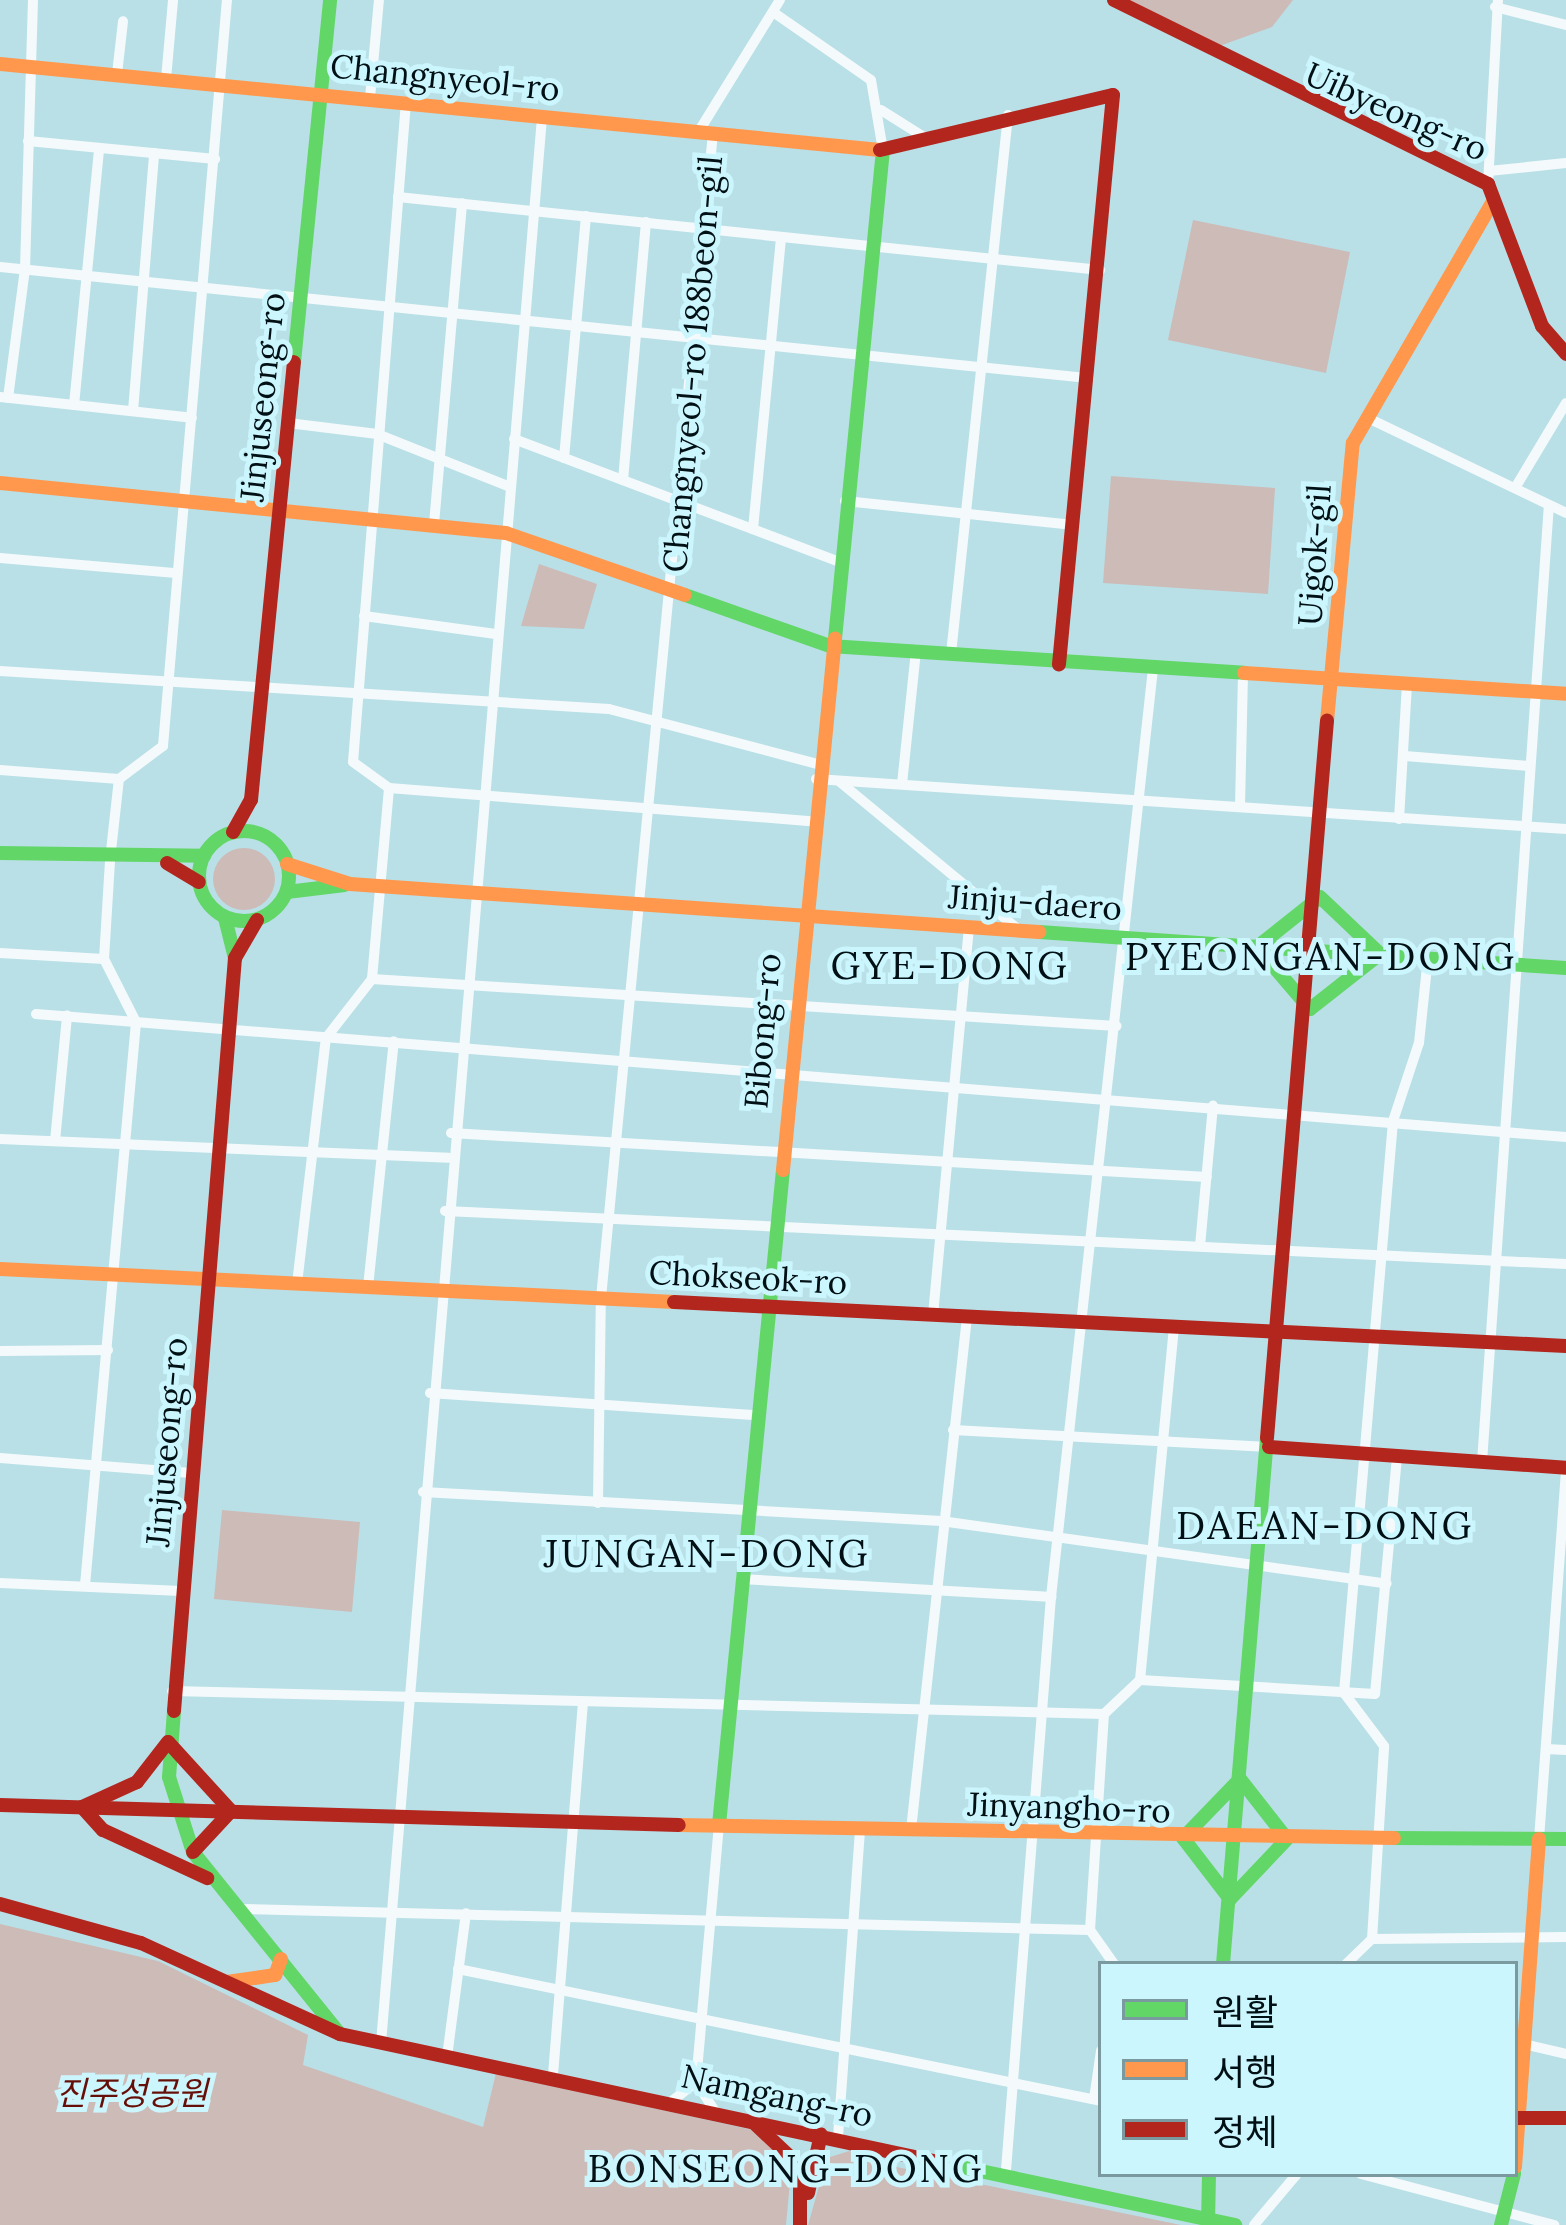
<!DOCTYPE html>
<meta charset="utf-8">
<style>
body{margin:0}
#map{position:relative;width:1566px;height:2225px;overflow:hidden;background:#b9e0e7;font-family:Lora,"Noto Sans KR",serif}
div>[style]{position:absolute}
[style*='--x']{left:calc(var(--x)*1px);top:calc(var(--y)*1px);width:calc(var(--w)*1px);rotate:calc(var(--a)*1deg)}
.green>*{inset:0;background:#cdbbb8}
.round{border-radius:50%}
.street>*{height:10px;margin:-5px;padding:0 5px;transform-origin:5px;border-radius:5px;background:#f4fafb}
.fast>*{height:14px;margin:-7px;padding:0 7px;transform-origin:7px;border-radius:7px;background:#63d668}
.fast>.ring{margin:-7px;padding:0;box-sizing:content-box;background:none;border:14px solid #63d668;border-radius:50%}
.slow>*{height:14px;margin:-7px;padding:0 7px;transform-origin:7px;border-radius:7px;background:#ff974d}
.jam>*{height:14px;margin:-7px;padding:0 7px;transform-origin:7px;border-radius:7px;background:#b3261e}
span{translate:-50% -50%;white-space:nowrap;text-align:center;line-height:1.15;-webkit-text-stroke:10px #ccf6fe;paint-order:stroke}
.street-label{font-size:33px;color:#001014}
.park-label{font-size:33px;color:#660f08;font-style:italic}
.quarter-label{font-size:39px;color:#001014;letter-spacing:3px}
.legend{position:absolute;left:1098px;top:1961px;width:420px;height:216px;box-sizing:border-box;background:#ccf6fe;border:3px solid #7a9aa0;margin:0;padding:15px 21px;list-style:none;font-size:36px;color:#001014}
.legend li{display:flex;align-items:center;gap:24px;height:60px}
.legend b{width:60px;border:3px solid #7a9aa0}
</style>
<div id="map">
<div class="green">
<div style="clip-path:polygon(1115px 0,1293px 0,1272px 27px,1214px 48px)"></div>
<div style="clip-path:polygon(1193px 220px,1350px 252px,1326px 373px,1168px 340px)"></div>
<div style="clip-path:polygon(1111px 476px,1275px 488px,1268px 594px,1103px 583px)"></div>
<div style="clip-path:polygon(539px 564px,597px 584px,584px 629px,521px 626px)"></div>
<div class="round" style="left:213px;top:848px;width:62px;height:62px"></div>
<div style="clip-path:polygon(222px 1510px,360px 1522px,352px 1612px,214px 1599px)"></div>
<div style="clip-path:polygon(0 1924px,158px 1961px,308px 2035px,303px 2065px,483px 2127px,496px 2073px,757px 2131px,792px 2160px,786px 2225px,0 2225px)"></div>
<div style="clip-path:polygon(849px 2151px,882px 2164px,1181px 2225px,808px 2225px,827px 2158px)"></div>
</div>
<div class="street">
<div style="--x:1495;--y:7;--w:73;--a:14.2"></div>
<div style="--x:773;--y:12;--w:119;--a:34.8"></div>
<div style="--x:871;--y:80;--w:71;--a:80.3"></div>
<div style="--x:117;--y:74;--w:53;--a:-83.5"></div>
<div style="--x:166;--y:79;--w:79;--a:-84.9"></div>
<div style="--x:370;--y:98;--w:98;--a:-84.8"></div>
<div style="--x:406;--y:102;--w:662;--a:94.59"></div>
<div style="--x:353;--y:762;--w:44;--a:35.8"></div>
<div style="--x:389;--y:788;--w:423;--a:4.5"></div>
<div style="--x:881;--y:110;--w:54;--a:32.2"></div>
<div style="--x:699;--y:131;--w:154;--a:-58.3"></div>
<div style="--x:28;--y:141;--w:188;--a:5.5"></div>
<div style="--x:1489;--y:171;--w:77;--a:-5.9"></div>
<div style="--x:1488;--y:184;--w:184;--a:-86.9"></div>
<div style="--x:398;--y:197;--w:706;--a:5.94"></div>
<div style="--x:0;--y:267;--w:1094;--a:5.83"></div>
<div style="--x:0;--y:397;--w:193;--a:6.2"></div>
<div style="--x:8;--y:398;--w:130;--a:-82.5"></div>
<div style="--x:25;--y:269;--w:269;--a:-88.3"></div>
<div style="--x:74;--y:405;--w:258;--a:-84.4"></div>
<div style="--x:133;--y:411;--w:259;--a:-85.3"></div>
<div style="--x:1370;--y:419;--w:217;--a:25.6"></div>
<div style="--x:288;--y:423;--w:90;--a:7"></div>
<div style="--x:377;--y:434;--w:143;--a:21.7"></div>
<div style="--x:514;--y:439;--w:347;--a:20.7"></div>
<div style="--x:564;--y:458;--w:243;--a:-84.8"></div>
<div style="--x:623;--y:480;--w:259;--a:-84.9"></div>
<div style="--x:1515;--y:488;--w:99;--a:-59"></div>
<div style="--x:845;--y:501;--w:230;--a:6"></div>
<div style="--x:434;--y:524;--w:322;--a:-85"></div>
<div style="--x:753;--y:529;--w:292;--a:-84.5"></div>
<div style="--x:0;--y:558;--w:177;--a:4.9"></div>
<div style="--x:364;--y:616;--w:133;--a:7.8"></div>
<div style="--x:951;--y:654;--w:542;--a:-83.96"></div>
<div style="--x:0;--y:671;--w:610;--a:3.57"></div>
<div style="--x:609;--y:709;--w:215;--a:14.8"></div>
<div style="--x:1405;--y:756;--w:124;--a:4.6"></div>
<div style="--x:0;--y:770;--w:119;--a:4.3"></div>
<div style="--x:816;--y:779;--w:752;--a:3.81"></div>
<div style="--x:840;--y:782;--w:231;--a:39.6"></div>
<div style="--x:902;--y:784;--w:135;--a:-84"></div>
<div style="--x:1240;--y:806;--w:131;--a:-88.7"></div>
<div style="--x:1399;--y:819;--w:136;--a:-86.6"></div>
<div style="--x:0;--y:953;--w:104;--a:3.3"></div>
<div style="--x:372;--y:979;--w:746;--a:3.61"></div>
<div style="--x:36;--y:1014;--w:1535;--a:4.6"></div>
<div style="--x:136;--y:1022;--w:71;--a:-116.9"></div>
<div style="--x:104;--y:959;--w:99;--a:-86.5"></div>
<div style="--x:110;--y:860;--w:81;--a:-83.7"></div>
<div style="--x:119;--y:779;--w:55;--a:-36.9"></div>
<div style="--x:163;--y:746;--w:749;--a:-85.1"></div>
<div style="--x:451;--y:1133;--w:757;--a:3.33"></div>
<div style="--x:0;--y:1139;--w:449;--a:2.4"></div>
<div style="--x:55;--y:1141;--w:126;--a:-84.5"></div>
<div style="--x:445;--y:1211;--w:1122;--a:2.71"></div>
<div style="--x:1200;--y:1246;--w:141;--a:-84.7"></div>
<div style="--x:297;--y:1284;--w:248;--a:-83.3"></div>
<div style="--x:326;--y:1038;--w:75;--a:-52.1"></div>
<div style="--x:372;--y:979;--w:192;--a:-84.9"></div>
<div style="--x:368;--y:1287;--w:247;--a:-84"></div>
<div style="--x:933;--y:1315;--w:391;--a:-84.7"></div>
<div style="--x:0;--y:1351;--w:108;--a:-0.5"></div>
<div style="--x:430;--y:1393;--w:327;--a:3.9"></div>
<div style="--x:953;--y:1430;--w:316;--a:3.1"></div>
<div style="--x:0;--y:1458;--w:192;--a:4.5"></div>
<div style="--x:1482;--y:1462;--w:959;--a:-86"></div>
<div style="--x:423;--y:1492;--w:519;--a:3.2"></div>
<div style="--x:941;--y:1521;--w:450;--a:8"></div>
<div style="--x:598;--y:1503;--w:205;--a:-89.2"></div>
<div style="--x:601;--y:1298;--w:1170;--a:-84.51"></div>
<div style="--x:741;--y:1579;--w:311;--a:3.3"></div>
<div style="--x:0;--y:1583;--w:181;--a:2.5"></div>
<div style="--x:85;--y:1585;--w:565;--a:-84.82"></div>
<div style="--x:1140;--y:1680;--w:235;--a:3.4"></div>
<div style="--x:1375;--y:1694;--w:239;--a:-84.7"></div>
<div style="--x:172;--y:1691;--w:932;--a:1.41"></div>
<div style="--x:1546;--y:1749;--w:20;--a:3"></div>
<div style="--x:911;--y:1830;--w:516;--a:-83.77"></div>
<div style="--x:1539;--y:1839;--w:366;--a:-85.8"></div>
<div style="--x:241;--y:1909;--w:849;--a:1.42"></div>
<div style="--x:1372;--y:1939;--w:193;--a:-86.4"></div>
<div style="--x:1384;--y:1746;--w:66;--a:-127"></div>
<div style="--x:1344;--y:1693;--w:574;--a:-85.1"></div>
<div style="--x:1393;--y:1121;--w:82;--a:-71.6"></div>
<div style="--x:1419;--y:1043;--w:86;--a:-84"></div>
<div style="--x:1372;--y:1939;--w:194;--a:-0.6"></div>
<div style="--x:1114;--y:1964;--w:42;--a:-125.2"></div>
<div style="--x:1090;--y:1930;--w:216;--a:-86.3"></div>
<div style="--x:1104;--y:1714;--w:50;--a:-43.4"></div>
<div style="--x:1140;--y:1680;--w:355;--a:-84.5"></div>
<div style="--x:1346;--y:1964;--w:36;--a:-44"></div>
<div style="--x:458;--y:1969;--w:656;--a:11.6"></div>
<div style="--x:1515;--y:2042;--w:52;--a:13.2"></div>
<div style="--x:381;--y:2043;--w:1934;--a:-85.22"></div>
<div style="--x:447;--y:2057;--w:145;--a:-82.5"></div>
<div style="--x:553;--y:2075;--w:373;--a:-85.4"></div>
<div style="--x:696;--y:2082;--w:258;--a:-84.9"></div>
<div style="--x:696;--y:2082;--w:35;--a:57"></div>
<div style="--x:1094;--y:2099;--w:49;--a:-81.7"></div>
<div style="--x:672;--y:2101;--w:31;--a:-38"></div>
<div style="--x:838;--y:2137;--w:309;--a:-85.9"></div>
<div style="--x:1006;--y:2170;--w:575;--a:-85.51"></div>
<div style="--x:1051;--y:1597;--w:935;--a:-83.73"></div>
<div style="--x:1361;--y:2174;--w:200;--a:14.8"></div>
<div style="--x:1254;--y:2225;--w:67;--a:-49.9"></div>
</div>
<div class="fast">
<div style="--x:294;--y:362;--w:364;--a:-84.3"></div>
<div style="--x:685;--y:595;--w:154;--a:19.4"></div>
<div style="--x:830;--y:646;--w:415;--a:3.7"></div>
<div style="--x:835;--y:639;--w:491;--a:-84.4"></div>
<div class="ring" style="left:199px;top:831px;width:76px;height:76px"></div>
<div style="--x:0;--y:853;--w:204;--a:0.8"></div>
<div style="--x:287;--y:892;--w:58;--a:-6.9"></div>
<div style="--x:1320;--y:897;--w:83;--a:43.5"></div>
<div style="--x:1380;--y:954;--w:89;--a:141.8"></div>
<div style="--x:1310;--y:1009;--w:82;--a:-130.5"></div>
<div style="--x:1257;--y:947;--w:80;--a:-38.4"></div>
<div style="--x:225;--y:918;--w:41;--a:76"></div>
<div style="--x:1039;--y:932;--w:528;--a:3.91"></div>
<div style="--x:174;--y:1711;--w:66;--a:94.3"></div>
<div style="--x:169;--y:1777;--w:79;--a:72.3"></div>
<div style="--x:193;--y:1852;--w:234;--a:51.1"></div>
<div style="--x:1240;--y:1779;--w:76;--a:51.9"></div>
<div style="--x:1287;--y:1839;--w:83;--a:133.5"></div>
<div style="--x:1230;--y:1899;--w:77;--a:-127.6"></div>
<div style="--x:1183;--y:1838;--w:82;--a:-46"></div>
<div style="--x:719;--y:1825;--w:658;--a:-84.42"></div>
<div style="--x:1394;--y:1838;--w:172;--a:0.3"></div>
<div style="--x:1223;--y:1964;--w:528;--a:-85.22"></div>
<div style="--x:938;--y:2162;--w:304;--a:12"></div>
<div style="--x:1208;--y:2223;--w:49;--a:-88.8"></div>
<div style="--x:1501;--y:2225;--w:53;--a:-75.7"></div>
</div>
<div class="slow">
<div style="--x:0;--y:64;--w:884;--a:5.58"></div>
<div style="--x:0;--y:483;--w:508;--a:5.64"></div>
<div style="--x:506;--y:533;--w:189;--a:19.1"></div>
<div style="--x:1244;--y:673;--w:323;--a:3.7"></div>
<div style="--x:1327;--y:721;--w:279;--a:-84.7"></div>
<div style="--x:1353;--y:443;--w:277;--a:-59.9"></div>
<div style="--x:287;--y:864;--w:66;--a:17.6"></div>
<div style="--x:350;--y:884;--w:691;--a:3.99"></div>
<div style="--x:783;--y:1170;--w:534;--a:-84.41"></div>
<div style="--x:0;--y:1269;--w:675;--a:2.8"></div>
<div style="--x:679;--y:1825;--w:715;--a:1.04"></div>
<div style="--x:227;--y:1982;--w:49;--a:-8.3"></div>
<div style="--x:275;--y:1975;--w:17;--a:-69"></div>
<div style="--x:1515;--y:2167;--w:329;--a:-85.8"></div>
</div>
<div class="jam">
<div style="--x:1114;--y:0;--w:417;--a:26.2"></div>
<div style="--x:1488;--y:184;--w:152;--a:69.2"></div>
<div style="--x:1542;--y:326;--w:37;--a:49"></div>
<div style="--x:880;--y:150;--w:239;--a:-13.3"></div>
<div style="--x:1113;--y:95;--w:572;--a:95.42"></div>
<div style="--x:233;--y:832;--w:37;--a:-61"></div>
<div style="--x:251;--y:800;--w:440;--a:-84.4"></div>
<div style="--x:167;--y:863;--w:37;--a:31"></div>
<div style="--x:674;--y:1302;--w:893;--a:2.82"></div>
<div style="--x:1267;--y:1438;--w:720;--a:-85.22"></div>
<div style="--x:1269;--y:1447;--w:298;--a:4"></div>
<div style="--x:174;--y:1711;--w:755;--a:-85.37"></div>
<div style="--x:235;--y:958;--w:44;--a:-59.9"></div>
<div style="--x:0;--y:1805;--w:679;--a:1.69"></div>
<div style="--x:193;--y:1852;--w:56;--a:-47.2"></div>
<div style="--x:231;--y:1811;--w:93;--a:-132.4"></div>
<div style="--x:168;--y:1742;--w:51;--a:127.8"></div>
<div style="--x:137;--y:1782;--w:60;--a:155.6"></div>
<div style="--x:82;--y:1807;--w:31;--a:48"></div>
<div style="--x:103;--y:1830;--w:115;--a:24.8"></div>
<div style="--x:0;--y:1904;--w:146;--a:15.5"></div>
<div style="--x:141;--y:1943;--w:219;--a:24.6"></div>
<div style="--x:340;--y:2034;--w:612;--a:12.08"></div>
<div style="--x:1515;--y:2118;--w:51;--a:0"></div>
<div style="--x:754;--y:2123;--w:63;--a:43.1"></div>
<div style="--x:800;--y:2166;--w:58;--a:90"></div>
<div style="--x:808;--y:2193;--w:60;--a:-77.6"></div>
</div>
<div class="street-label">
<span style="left:445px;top:78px;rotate:6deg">Changnyeol-ro</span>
<span style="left:1396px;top:112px;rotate:24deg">Uibyeong-ro</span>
<span style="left:693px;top:364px;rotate:-85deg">Changnyeol-ro 188beon-gil</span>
<span style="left:263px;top:397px;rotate:-84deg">Jinjuseong-ro</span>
<span style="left:1315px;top:555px;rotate:-86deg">Uigok-gil</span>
<span style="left:1035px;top:903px;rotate:4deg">Jinju-daero</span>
<span style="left:763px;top:1031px;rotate:-85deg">Bibong-ro</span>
<span style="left:748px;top:1278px;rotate:3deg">Chokseok-ro</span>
<span style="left:167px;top:1442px;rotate:-85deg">Jinjuseong-ro</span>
<span style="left:1069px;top:1808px;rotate:2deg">Jinyangho-ro</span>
<span style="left:777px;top:2096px;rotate:12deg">Namgang-ro</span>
</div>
<div class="park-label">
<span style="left:132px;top:2094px">진주성공원</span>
</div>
<div class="quarter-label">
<span style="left:1321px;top:956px">PYEONGAN-DONG</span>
<span style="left:950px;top:965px">GYE-DONG</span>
<span style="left:1325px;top:1525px">DAEAN-DONG</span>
<span style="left:707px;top:1553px">JUNGAN-DONG</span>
<span style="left:786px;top:2168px">BONSEONG-DONG</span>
</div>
<ul class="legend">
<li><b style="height:15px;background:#63d668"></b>원활</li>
<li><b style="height:15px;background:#ff974d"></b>서행</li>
<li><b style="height:15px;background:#b3261e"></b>정체</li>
</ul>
</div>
